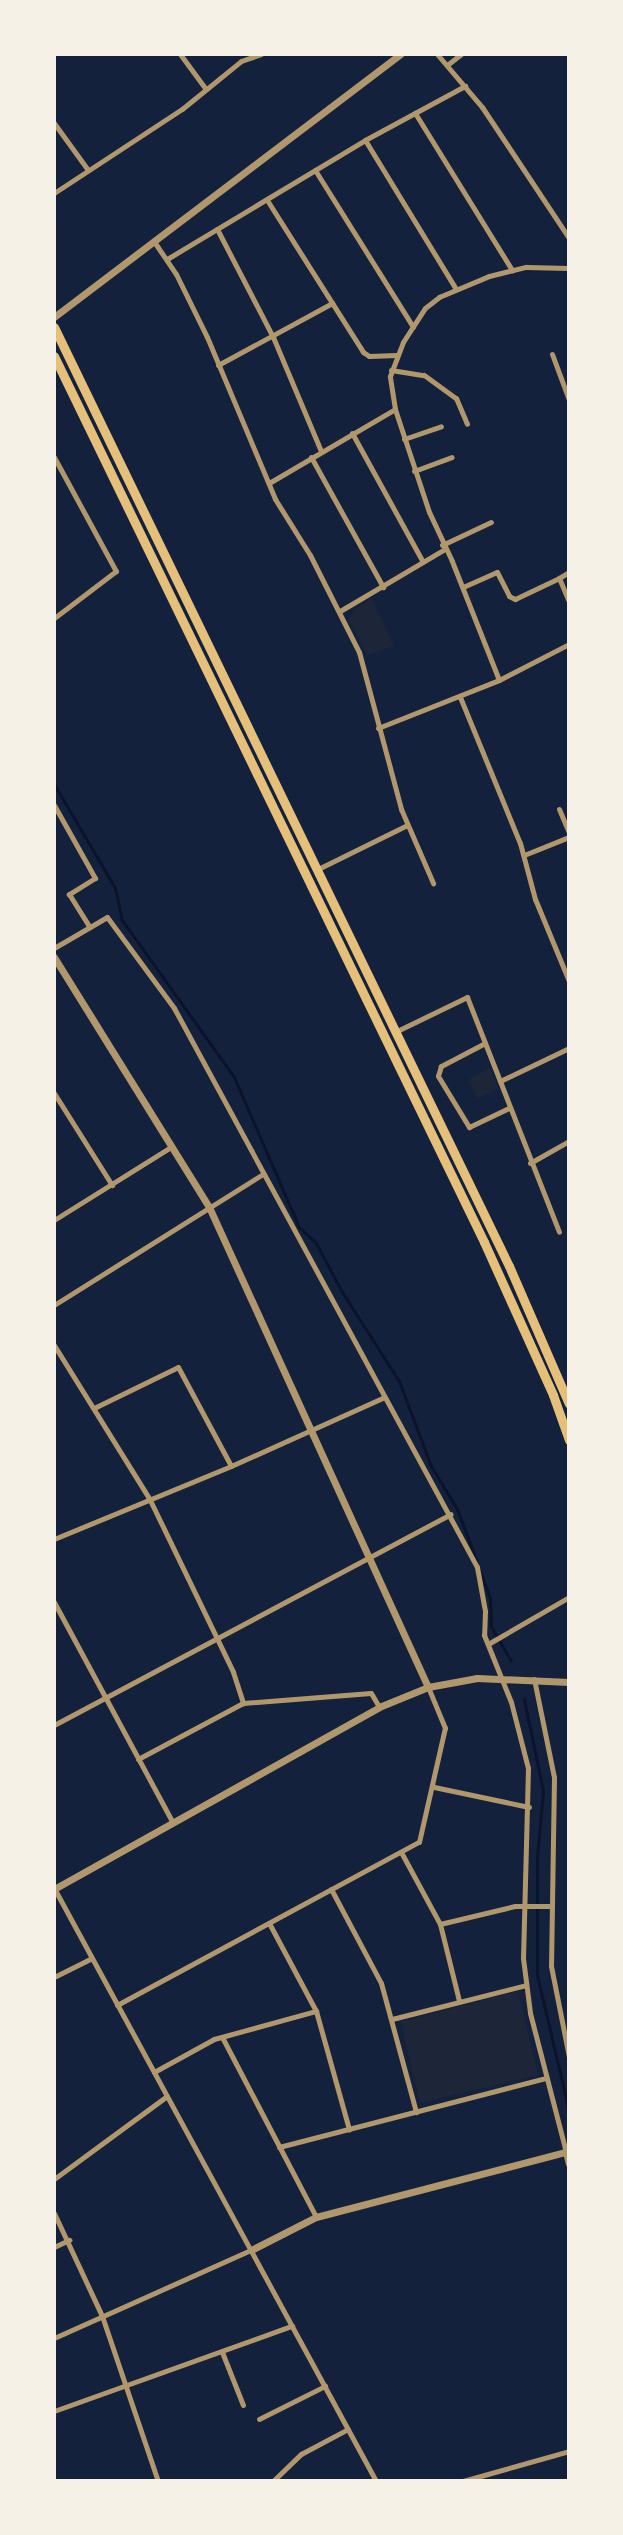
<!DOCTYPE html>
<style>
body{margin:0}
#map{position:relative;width:623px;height:2535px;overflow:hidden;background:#14213d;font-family:"Nunito Sans",sans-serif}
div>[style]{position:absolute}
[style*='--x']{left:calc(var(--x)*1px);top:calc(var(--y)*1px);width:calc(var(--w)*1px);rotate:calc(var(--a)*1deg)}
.green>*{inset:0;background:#1d2539}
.stream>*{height:3px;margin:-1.5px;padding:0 1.5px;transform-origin:1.5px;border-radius:1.5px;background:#0b132b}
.minor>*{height:5px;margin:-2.5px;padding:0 2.5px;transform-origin:2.5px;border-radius:2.5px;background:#b1986c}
.tertiary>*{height:7px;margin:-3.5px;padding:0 3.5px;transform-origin:3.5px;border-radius:3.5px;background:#b1986c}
.trunk>*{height:9px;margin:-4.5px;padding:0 4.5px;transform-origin:4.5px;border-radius:4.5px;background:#e5c07b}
span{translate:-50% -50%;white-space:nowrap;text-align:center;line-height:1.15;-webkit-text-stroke:5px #f6f1e7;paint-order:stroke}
.frame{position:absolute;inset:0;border:56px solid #f6f1e7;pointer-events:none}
</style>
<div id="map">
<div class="green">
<div style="clip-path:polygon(372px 599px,394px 646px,367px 655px,349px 619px,356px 608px)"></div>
<div style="clip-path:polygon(490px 1068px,498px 1088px,478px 1099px,468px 1080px)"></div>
<div style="clip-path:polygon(518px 1991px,538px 2075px,420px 2103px,401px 2022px)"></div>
</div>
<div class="stream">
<div style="--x:54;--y:784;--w:121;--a:59.6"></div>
<div style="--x:115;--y:888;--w:33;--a:78"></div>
<div style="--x:122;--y:920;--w:193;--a:54.5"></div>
<div style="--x:234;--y:1077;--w:163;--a:66.6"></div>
<div style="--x:299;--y:1227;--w:23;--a:43"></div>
<div style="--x:316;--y:1243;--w:55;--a:62"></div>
<div style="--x:342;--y:1292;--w:106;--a:57.4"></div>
<div style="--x:399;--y:1381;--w:91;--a:69.4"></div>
<div style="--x:431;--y:1466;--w:50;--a:58.8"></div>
<div style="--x:457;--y:1509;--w:57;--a:69.3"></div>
<div style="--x:479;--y:1568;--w:33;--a:70"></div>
<div style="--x:490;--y:1599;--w:27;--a:88"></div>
<div style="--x:491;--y:1626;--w:40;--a:60.3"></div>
<div style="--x:524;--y:1699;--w:94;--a:78.3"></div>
<div style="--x:543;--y:1791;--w:66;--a:95.2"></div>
<div style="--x:537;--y:1857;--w:118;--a:90"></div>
<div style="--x:537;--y:1975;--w:140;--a:76.8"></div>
</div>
<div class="minor">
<div style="--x:180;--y:54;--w:42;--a:53.7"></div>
<div style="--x:437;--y:54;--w:70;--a:49.7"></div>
<div style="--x:482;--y:107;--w:157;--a:56.4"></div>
<div style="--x:447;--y:65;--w:18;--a:-38"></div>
<div style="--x:415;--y:113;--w:185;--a:58.3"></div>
<div style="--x:54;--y:123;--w:58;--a:54.1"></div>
<div style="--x:365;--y:140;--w:175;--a:58.6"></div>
<div style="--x:315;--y:170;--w:185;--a:58"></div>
<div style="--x:54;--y:193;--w:153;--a:-33.3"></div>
<div style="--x:182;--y:109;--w:76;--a:-39.1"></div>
<div style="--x:241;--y:61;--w:21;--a:-19"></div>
<div style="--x:267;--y:200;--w:180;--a:57.7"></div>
<div style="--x:363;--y:352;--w:7;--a:34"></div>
<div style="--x:369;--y:356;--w:28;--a:-2"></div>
<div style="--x:217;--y:229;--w:122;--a:62.6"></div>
<div style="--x:273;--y:337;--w:124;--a:67.2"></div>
<div style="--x:155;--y:243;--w:37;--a:56"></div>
<div style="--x:176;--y:274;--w:70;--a:63.8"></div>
<div style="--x:207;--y:337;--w:176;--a:67.2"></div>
<div style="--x:275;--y:499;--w:66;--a:58"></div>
<div style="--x:310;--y:555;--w:109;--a:63.2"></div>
<div style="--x:359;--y:652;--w:163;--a:75"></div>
<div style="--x:401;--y:809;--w:81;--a:66.6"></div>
<div style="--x:167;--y:259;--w:231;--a:-31"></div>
<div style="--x:365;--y:140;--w:114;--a:-28.4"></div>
<div style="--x:552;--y:354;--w:49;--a:69.7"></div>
<div style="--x:218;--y:365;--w:130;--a:-28.5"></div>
<div style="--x:391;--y:370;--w:33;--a:9"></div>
<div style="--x:424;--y:375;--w:39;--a:36"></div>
<div style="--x:456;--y:398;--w:28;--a:67"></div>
<div style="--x:352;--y:433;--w:147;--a:61.2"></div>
<div style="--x:404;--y:439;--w:39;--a:-19"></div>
<div style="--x:54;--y:457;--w:130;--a:61.5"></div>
<div style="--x:116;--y:571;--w:78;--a:142.8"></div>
<div style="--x:311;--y:457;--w:149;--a:61"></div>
<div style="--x:414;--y:471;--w:40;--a:-20.2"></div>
<div style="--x:269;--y:483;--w:146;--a:-30.4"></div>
<div style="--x:442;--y:545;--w:54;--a:-25.1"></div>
<div style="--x:559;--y:578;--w:12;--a:-31"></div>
<div style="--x:463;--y:587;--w:37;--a:-24"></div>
<div style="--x:497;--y:572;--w:27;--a:63"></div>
<div style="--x:509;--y:596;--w:7;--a:27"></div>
<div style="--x:515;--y:599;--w:49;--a:-25.5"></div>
<div style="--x:559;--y:578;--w:26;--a:67"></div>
<div style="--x:340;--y:611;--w:122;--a:-30.6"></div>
<div style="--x:499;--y:680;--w:128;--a:-111.6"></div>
<div style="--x:452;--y:561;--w:54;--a:-115.1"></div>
<div style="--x:429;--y:512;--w:108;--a:-108.3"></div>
<div style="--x:395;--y:409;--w:33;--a:-99"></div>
<div style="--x:390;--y:376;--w:36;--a:-69"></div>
<div style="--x:403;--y:342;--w:40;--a:-57.1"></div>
<div style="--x:425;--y:308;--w:18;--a:-38"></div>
<div style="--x:439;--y:297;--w:54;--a:-22.8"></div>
<div style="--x:489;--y:276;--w:38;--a:-14"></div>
<div style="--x:526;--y:267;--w:43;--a:1.3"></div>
<div style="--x:460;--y:697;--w:158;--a:67.7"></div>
<div style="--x:520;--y:843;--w:58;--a:75"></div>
<div style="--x:535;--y:899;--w:89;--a:67.5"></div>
<div style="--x:378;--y:728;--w:130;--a:-21.6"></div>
<div style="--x:499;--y:680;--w:79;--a:-27.2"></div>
<div style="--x:54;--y:805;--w:84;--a:60.7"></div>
<div style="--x:95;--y:878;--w:31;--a:148"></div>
<div style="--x:69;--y:894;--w:39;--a:58"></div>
<div style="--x:559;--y:809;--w:26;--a:67"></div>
<div style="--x:524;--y:855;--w:48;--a:-21.8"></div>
<div style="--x:318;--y:869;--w:99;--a:-26.3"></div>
<div style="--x:54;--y:948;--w:61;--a:-30.3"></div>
<div style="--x:107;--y:917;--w:113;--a:53.6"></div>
<div style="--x:174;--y:1008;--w:636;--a:61.54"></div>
<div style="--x:477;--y:1567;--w:45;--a:79.7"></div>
<div style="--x:485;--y:1611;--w:24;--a:92"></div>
<div style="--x:484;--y:1635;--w:72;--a:68.1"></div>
<div style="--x:511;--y:1702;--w:68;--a:75.6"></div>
<div style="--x:528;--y:1768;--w:190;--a:91.5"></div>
<div style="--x:523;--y:1958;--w:55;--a:82.7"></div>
<div style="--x:530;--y:2013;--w:144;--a:75.5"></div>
<div style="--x:397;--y:1031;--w:78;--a:-25.9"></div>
<div style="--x:467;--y:997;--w:252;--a:68.6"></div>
<div style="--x:485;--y:1043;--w:50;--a:152.4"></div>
<div style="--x:441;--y:1066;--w:10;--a:107"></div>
<div style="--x:438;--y:1076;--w:60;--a:58.7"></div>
<div style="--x:469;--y:1127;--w:44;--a:-25.4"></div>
<div style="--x:500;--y:1081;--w:76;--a:-25.6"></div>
<div style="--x:54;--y:1093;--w:109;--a:57.8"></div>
<div style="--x:530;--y:1163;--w:45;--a:-29.4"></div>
<div style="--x:54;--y:1220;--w:138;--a:-32"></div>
<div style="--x:54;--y:1305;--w:247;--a:-32.1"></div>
<div style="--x:54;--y:1345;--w:182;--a:58.2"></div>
<div style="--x:150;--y:1500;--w:191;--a:64.2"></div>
<div style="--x:233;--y:1672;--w:33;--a:72"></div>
<div style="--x:94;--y:1408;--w:93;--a:-26"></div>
<div style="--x:178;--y:1367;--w:112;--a:61.8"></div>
<div style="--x:54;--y:1539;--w:191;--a:-22.4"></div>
<div style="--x:231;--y:1466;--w:166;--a:-24.2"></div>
<div style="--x:54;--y:1602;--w:251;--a:61.7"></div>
<div style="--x:488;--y:1644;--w:94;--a:-30.1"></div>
<div style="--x:534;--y:1679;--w:100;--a:78.5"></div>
<div style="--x:554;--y:1777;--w:189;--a:90.9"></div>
<div style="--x:551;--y:1966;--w:93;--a:78.8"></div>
<div style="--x:54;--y:1725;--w:449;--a:-28"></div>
<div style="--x:138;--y:1759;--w:119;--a:-28.1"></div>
<div style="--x:243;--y:1703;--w:128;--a:-4.5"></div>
<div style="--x:371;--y:1693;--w:16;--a:60"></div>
<div style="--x:434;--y:1787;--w:97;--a:11.9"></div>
<div style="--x:401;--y:1852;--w:82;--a:61.6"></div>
<div style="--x:440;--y:1924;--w:79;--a:76.1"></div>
<div style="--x:54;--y:1888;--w:675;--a:61.5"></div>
<div style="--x:331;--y:1889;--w:106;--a:62"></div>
<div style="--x:381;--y:1983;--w:134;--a:74.8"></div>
<div style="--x:269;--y:1923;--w:100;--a:61.9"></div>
<div style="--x:316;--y:2011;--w:123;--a:74.4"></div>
<div style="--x:440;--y:1924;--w:77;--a:-13.5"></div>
<div style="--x:515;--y:1906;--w:35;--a:0"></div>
<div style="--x:54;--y:1977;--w:42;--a:-26.6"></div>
<div style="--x:117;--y:2005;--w:343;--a:-28.4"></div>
<div style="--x:419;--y:1842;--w:117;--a:-77.2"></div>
<div style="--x:445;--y:1728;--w:44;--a:-112.5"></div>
<div style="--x:392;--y:2019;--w:138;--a:-14.2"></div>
<div style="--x:222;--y:2037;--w:203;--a:62.4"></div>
<div style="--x:154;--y:2072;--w:68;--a:-28.8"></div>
<div style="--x:214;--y:2039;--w:106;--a:-15.4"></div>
<div style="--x:279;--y:2147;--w:276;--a:-14.5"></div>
<div style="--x:54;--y:2179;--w:140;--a:-36.3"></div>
<div style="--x:54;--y:2213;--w:114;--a:65"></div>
<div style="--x:102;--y:2316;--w:174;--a:71.3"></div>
<div style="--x:54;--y:2247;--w:17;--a:-25"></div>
<div style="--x:54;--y:2338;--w:216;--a:-24.1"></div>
<div style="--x:222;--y:2352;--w:57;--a:68.4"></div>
<div style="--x:54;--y:2411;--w:253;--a:-19.7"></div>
<div style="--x:259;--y:2419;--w:74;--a:-26.6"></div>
<div style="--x:273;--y:2481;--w:39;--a:-44"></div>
<div style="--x:301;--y:2454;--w:53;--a:-28"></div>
<div style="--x:463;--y:2481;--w:110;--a:-15.8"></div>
</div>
<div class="tertiary">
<div style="--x:54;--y:317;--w:435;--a:-37.2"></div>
<div style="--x:54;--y:957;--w:294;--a:58.2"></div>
<div style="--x:209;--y:1207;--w:528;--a:65.48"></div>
<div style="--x:54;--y:1889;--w:372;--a:-29.2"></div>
<div style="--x:379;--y:1707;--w:53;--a:-22.2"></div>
<div style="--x:428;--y:1687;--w:50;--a:-10.4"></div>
<div style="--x:477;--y:1678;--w:92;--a:2.5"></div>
<div style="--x:566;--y:2152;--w:12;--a:76"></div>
<div style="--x:251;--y:2250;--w:73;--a:-26.9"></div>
<div style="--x:316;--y:2217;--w:261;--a:-14.6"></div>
</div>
<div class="trunk">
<div style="--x:54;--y:327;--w:1043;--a:64.15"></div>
<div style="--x:509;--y:1266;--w:150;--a:66.5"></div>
<div style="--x:54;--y:356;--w:985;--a:64.11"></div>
<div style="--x:484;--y:1242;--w:168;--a:65.7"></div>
<div style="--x:553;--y:1395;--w:48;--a:70.4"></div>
</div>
<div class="frame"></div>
</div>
